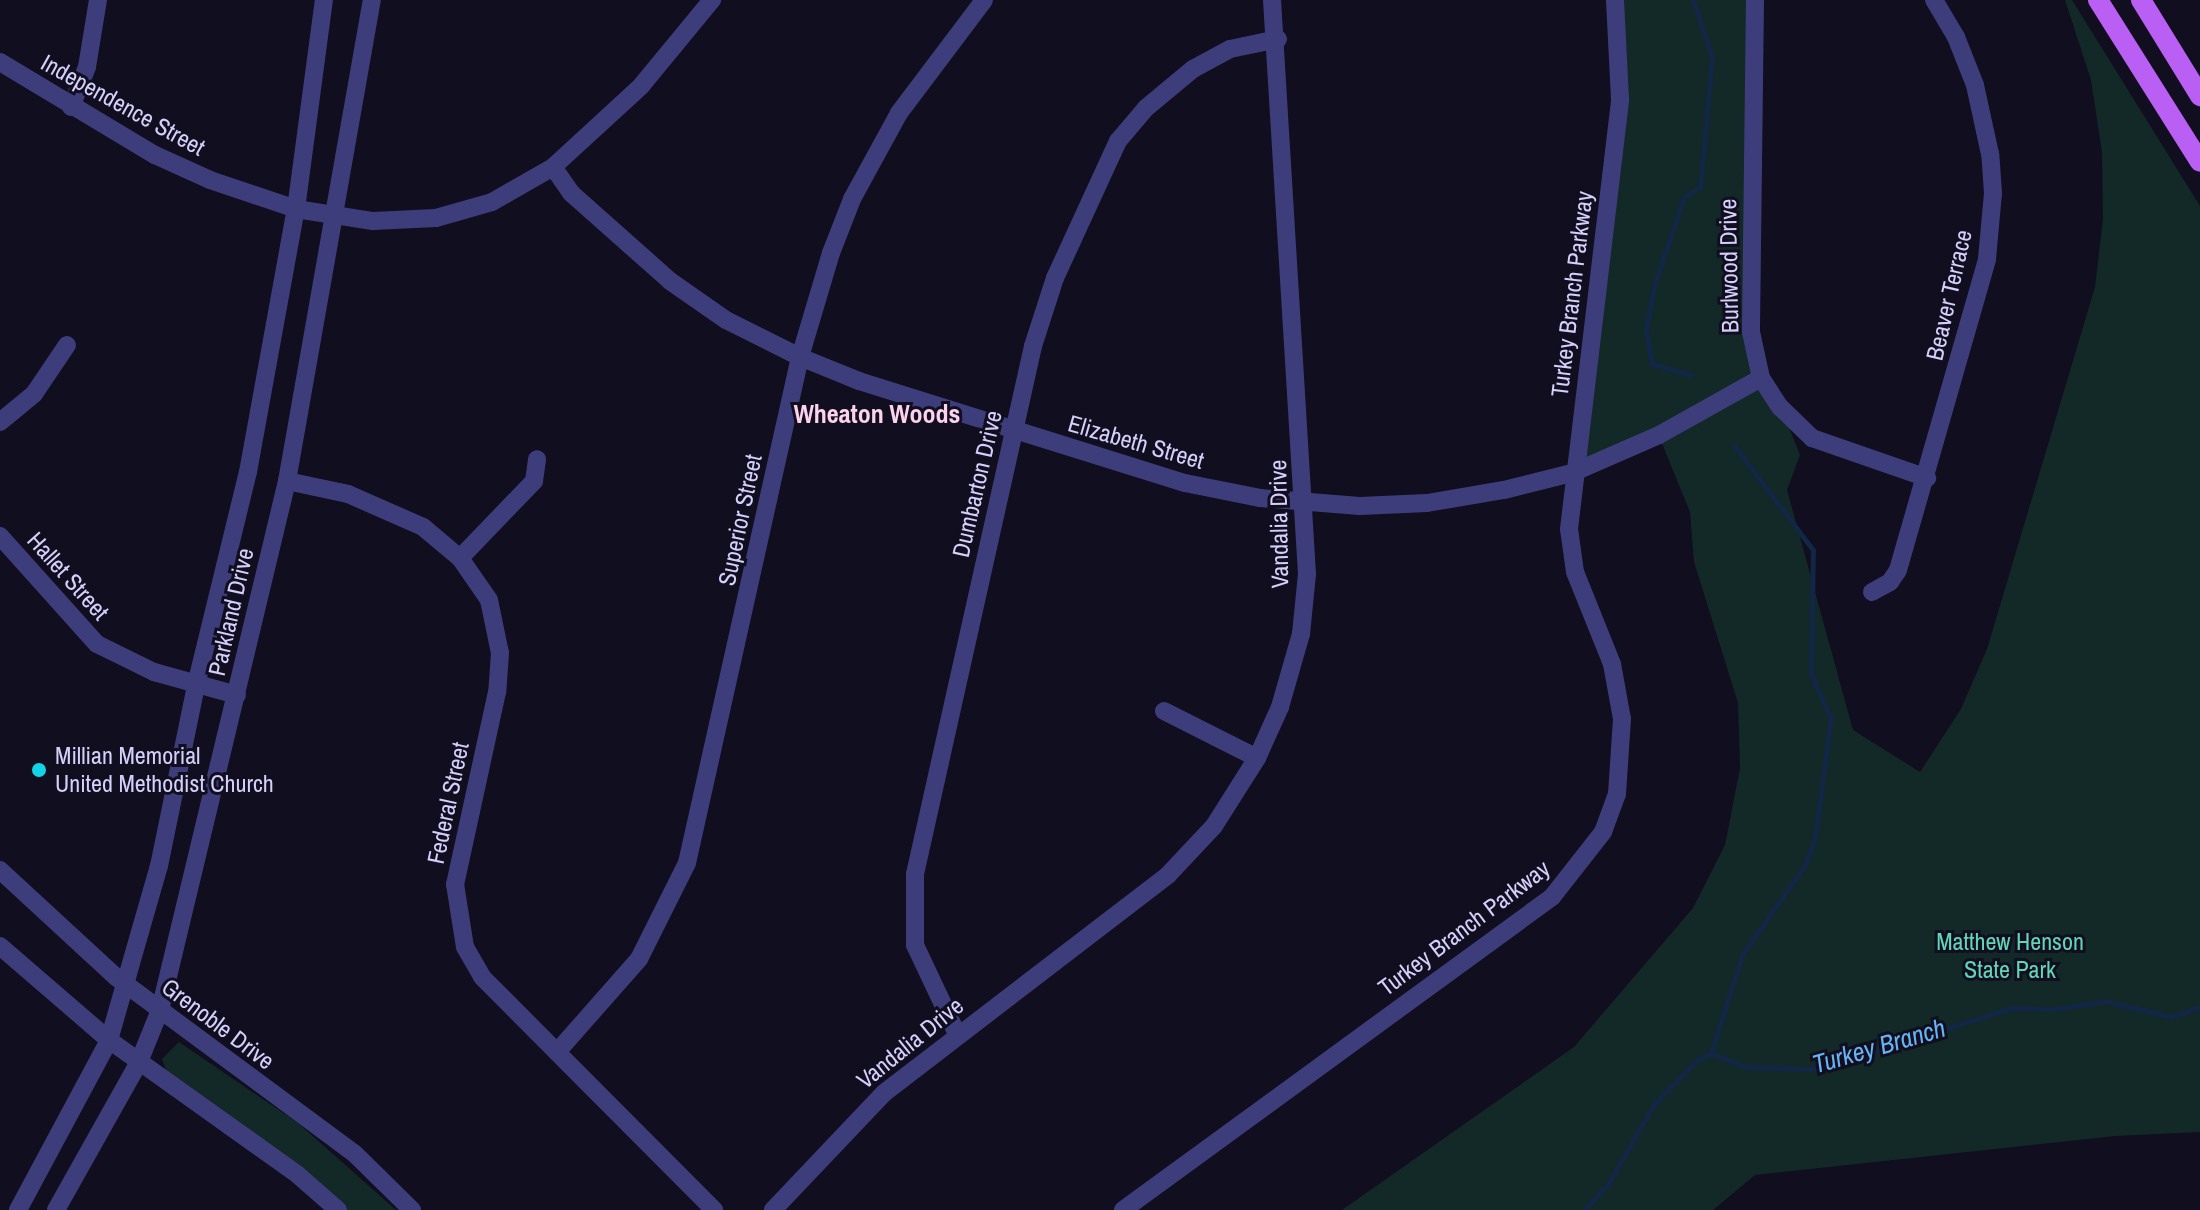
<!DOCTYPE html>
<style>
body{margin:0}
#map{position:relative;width:2200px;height:1210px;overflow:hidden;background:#110e1f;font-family:"Archivo Narrow",sans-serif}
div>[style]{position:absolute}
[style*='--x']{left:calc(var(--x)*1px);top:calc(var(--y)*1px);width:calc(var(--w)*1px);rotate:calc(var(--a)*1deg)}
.green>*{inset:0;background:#122927}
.stream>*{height:5px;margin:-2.5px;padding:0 2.5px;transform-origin:2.5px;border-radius:2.5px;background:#122745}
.minor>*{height:18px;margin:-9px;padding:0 9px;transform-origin:9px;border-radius:9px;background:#3e3d7b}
.major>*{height:20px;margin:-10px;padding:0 10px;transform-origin:10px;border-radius:10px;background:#ba5ff3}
.dots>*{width:22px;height:22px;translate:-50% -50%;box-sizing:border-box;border:4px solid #110e1f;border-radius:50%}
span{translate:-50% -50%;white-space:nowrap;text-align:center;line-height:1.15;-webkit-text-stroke:6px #110e1f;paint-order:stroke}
.street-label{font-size:24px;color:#d4d0fb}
.poi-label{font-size:24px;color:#d4d0fb}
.left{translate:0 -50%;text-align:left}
.park-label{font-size:24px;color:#62d5b7}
.neighbourhood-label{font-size:26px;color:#fcd2ed;font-weight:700}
.water-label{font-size:26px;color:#66b4f4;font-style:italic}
</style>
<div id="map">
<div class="green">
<div style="clip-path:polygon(1615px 0,1755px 0,1751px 332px,1800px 455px,1787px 490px,1853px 730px,1920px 772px,1961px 709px,1987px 649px,2095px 287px,2103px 219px,2102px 152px,2091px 80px,2065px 0,2072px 0,2200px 206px,2200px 1132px,2115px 1136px,1755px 1175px,1713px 1210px,1342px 1210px,1574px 1047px,1693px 908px,1725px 845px,1740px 768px,1738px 703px,1694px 562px,1690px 512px,1659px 436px,1572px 473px,1620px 99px)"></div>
<div style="clip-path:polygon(179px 1042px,298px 1123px,396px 1210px,345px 1210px,167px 1073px,162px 1059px)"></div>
</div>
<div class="stream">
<div style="--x:1691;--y:375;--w:41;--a:-164.2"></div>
<div style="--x:1652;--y:364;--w:35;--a:-100"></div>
<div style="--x:1646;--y:330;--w:45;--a:-79.7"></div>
<div style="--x:1654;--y:286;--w:94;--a:-71.4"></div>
<div style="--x:1684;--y:197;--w:19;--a:-32"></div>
<div style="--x:1700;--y:187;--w:131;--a:-84.7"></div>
<div style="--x:1712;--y:57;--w:60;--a:-108.4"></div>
<div style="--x:1711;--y:1053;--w:103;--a:-72.4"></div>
<div style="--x:1742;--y:955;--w:110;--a:-55"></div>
<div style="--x:1805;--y:865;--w:30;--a:-70"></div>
<div style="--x:1815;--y:837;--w:119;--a:-82.3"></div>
<div style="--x:1831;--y:719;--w:50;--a:-113.5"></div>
<div style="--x:1811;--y:673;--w:123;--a:-89.1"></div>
<div style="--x:1813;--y:550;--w:131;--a:-127"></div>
<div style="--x:1584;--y:1210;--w:35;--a:-47"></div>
<div style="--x:1608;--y:1184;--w:92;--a:-60.1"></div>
<div style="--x:1654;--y:1104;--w:62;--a:-45.7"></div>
<div style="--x:1697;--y:1060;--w:16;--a:-27"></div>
<div style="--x:1711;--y:1053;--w:38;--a:22"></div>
<div style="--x:1746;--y:1067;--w:72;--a:1.6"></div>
<div style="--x:1818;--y:1069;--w:202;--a:-17.5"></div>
<div style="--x:2011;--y:1008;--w:44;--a:1.3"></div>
<div style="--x:2055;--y:1009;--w:52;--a:-8.9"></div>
<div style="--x:2106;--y:1001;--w:67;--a:13.8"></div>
<div style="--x:2171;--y:1017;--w:31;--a:-19"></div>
</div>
<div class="minor">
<div style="--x:1755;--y:0;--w:332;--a:90.7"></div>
<div style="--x:1751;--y:332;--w:47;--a:77.7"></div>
<div style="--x:1761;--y:378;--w:35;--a:57"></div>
<div style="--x:1780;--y:407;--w:45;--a:44.1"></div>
<div style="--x:1812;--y:438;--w:122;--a:19.2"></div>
<div style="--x:0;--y:62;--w:181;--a:31"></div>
<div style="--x:155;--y:155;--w:60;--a:24.4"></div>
<div style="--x:210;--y:180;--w:91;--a:18.6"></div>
<div style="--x:296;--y:209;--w:78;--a:8.9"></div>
<div style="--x:373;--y:221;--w:63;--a:-2.7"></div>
<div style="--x:436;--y:218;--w:58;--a:-15.9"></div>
<div style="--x:492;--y:202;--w:70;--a:-29.8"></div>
<div style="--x:553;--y:167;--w:120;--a:-42.6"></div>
<div style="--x:641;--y:86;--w:112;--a:-50.5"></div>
<div style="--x:71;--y:107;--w:43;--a:-68.2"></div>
<div style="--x:87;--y:67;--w:68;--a:-80.7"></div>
<div style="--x:553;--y:167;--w:32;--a:55"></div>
<div style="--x:571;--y:193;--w:132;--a:41.6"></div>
<div style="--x:670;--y:281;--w:68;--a:34.9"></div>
<div style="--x:726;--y:320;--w:83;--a:26.6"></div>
<div style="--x:800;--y:357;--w:64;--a:22.1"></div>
<div style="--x:859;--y:381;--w:342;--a:17.4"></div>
<div style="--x:1185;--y:483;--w:76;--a:11.3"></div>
<div style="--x:1260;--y:498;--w:100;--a:4.6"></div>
<div style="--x:1360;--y:506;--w:67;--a:-2.6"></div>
<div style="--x:1427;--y:503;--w:78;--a:-9.6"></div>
<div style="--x:1504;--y:490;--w:70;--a:-14"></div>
<div style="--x:1572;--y:473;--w:95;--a:-23.6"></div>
<div style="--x:1659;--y:435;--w:117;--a:-29.2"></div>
<div style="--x:0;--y:422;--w:44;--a:-39.5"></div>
<div style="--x:34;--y:394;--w:59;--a:-56"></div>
<div style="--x:287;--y:481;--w:62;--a:12"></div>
<div style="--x:348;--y:494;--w:82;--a:23.7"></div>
<div style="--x:423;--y:527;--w:48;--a:40"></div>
<div style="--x:460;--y:558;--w:51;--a:55.4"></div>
<div style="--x:489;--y:600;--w:54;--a:78.3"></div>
<div style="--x:500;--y:653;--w:39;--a:94"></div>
<div style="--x:497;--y:692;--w:197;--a:102.3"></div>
<div style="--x:455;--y:884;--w:64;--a:81"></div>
<div style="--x:465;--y:947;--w:34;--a:60"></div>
<div style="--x:482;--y:977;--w:329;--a:45.1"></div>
<div style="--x:0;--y:536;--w:145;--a:48.1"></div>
<div style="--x:97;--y:644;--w:64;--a:26.2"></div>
<div style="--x:154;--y:672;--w:86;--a:15.5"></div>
<div style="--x:460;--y:558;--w:107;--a:-46.1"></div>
<div style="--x:534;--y:481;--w:22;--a:-82"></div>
<div style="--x:1872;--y:592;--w:21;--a:-29"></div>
<div style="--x:1890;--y:582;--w:14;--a:-56"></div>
<div style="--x:1898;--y:570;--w:323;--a:-74"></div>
<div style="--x:1987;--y:259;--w:66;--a:-84.8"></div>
<div style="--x:1993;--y:193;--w:39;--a:-94"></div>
<div style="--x:1990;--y:154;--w:71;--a:-102.3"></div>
<div style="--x:1975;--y:85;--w:52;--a:-111.6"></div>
<div style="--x:1956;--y:37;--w:43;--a:-120.7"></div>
<div style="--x:1164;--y:711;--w:104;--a:26.8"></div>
<div style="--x:0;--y:870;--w:158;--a:42.7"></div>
<div style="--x:116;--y:977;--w:297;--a:36.5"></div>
<div style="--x:355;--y:1154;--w:80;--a:44.5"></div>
<div style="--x:0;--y:946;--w:144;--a:40.8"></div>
<div style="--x:109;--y:1040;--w:232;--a:35.5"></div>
<div style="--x:298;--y:1175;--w:53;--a:41.2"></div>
<div style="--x:957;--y:1034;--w:98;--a:-115.3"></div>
<div style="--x:915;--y:945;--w:71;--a:-90"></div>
<div style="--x:915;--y:874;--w:541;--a:-77.4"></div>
<div style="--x:1033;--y:346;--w:71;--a:-72.1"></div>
<div style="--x:1055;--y:278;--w:151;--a:-65.3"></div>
<div style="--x:1118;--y:141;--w:43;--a:-49.7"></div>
<div style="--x:1146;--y:108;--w:61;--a:-39.7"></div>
<div style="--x:1193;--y:69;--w:42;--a:-28.4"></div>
<div style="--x:1230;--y:49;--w:49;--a:-11.8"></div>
<div style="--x:557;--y:1052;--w:124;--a:-48.6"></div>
<div style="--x:639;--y:959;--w:107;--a:-63.4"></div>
<div style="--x:687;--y:863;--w:518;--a:-77.41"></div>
<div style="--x:800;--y:357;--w:109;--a:-73.4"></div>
<div style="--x:831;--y:253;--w:58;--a:-68.7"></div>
<div style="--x:852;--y:199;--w:98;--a:-61.3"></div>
<div style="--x:899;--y:113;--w:141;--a:-53"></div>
<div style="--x:18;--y:1210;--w:193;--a:-61.8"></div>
<div style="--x:109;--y:1040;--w:181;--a:-74"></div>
<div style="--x:159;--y:866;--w:185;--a:-78.4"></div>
<div style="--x:196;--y:685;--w:219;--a:-76.3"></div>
<div style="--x:248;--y:472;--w:267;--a:-79.7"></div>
<div style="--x:296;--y:209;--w:211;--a:-82.4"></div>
<div style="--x:56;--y:1210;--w:170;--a:-60.7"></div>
<div style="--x:139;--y:1062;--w:56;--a:-68"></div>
<div style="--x:160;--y:1010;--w:544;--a:-76.5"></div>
<div style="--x:287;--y:481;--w:488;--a:-80"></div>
<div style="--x:773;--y:1210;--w:161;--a:-46.5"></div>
<div style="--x:884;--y:1093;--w:358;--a:-37.5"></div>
<div style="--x:1168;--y:875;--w:67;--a:-46.8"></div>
<div style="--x:1214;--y:826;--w:80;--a:-57.7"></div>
<div style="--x:1257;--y:758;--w:56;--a:-65.7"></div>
<div style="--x:1280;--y:707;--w:76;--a:-74"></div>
<div style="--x:1301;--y:634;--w:60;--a:-84.3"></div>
<div style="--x:1307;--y:574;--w:575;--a:-93.49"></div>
<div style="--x:1123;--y:1210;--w:531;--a:-36.11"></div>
<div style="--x:1552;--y:897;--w:83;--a:-51.9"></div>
<div style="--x:1603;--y:832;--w:40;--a:-69.8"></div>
<div style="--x:1617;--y:794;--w:75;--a:-86.2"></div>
<div style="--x:1622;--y:719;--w:56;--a:-100.3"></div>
<div style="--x:1612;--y:664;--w:99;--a:-111.9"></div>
<div style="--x:1575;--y:572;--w:43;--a:-97.9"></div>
<div style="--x:1569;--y:529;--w:433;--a:-83.2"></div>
<div style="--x:1620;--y:99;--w:99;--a:-92.9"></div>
</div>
<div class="major">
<div style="--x:2098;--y:0;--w:191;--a:57.8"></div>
<div style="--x:2141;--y:0;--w:113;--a:58.4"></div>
</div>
<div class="dots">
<div style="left:39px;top:770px;background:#11d4e6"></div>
</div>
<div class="street-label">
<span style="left:123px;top:105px;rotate:29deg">Independence Street</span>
<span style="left:1729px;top:266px;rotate:-91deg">Burlwood Drive</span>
<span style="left:1572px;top:294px;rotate:-83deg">Turkey Branch Parkway</span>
<span style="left:1949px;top:295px;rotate:-77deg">Beaver Terrace</span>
<span style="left:1136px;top:442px;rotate:16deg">Elizabeth Street</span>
<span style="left:977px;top:484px;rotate:-77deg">Dumbarton Drive</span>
<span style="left:740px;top:520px;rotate:-78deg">Superior Street</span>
<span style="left:1279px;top:524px;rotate:-91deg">Vandalia Drive</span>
<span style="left:68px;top:576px;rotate:48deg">Hallet Street</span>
<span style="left:231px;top:612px;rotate:-77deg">Parkland Drive</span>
<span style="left:448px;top:803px;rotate:-78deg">Federal Street</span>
<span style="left:1464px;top:928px;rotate:-37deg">Turkey Branch Parkway</span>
<span style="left:218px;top:1024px;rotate:37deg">Grenoble Drive</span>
<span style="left:910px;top:1043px;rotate:-39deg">Vandalia Drive</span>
</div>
<div class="poi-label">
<span class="left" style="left:55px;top:770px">Millian Memorial<br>United Methodist Church</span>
</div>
<div class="park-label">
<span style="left:2010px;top:956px">Matthew Henson<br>State Park</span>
</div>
<div class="neighbourhood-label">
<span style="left:877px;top:414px">Wheaton Woods</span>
</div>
<div class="water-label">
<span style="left:1879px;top:1046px;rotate:-16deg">Turkey Branch</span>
</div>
</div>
